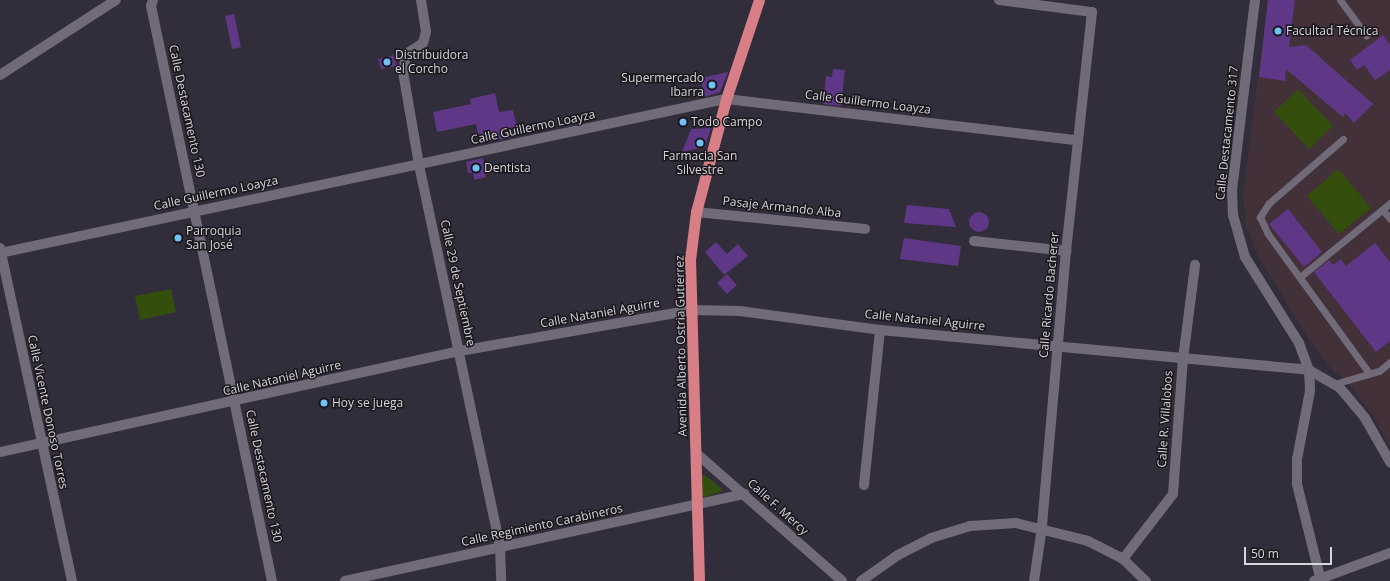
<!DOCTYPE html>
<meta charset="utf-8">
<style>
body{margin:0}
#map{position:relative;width:1390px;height:581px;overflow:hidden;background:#322d3a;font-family:"Open Sans",sans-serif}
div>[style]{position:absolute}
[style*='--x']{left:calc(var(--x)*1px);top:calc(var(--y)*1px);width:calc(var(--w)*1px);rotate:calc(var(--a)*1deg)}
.education>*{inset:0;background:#43313a}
.green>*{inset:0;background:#344e0d}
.building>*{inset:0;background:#5e3887}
.round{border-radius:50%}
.service>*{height:7px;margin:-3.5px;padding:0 3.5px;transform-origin:3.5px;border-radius:3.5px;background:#706a79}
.minor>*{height:10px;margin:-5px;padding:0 5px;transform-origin:5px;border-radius:5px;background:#706a79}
.tertiary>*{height:10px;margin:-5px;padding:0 5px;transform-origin:5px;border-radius:5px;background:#706a79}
.trunk>*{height:11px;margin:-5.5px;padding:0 5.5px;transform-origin:5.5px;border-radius:5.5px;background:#d87e86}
.dots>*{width:11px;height:11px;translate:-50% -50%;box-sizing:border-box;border:2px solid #19171c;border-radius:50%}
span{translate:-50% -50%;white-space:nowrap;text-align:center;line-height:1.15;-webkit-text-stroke:3px #19171c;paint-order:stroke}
.poi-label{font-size:12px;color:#d9d6de}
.left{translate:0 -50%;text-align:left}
.right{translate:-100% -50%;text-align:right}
.street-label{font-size:12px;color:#d9d6de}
.scale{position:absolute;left:1244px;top:547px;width:88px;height:18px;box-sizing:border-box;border:2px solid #d9d6de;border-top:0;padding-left:5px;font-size:12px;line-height:14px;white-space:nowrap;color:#d9d6de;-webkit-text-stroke:3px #19171c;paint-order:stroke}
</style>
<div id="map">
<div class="education">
<div style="clip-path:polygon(1268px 0,1390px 0,1390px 447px,1375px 418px,1346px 380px,1334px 372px,1312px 344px,1258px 256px,1246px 226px,1243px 194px)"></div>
</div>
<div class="green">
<div style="clip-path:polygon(1298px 89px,1333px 126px,1309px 149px,1274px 112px)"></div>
<div style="clip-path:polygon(1338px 169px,1371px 208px,1339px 234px,1307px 196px)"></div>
<div style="clip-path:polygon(171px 289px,176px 312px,140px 320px,135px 296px)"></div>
<div style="clip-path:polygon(702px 474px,713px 481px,723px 491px,702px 498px)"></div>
</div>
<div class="building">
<div style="clip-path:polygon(1268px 0,1295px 0,1289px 47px,1306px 45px,1373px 104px,1354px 123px,1345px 113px,1343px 117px,1286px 69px,1285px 81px,1259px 77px)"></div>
<div style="clip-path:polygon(234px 14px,241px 47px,232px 49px,225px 16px)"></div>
<div style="clip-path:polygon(1383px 35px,1390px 45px,1390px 70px,1375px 80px,1364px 65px,1357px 70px,1350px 60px)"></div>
<div style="clip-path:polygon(394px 55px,397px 66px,381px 69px,378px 59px)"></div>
<div style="clip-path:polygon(833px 69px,845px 70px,841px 106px,823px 104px,826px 76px,832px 77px)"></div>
<div style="clip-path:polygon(728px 72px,720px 92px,705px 97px,700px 78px)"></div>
<div style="clip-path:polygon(495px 93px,499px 112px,513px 110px,519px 135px,480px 144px,476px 124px,437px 132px,433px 112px,471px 104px,470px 99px)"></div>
<div style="clip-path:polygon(711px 128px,705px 147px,682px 152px,691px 129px)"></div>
<div style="clip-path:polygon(483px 158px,486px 177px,474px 180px,473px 173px,468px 173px,466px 162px)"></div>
<div style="clip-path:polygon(907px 205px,949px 209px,956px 227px,904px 223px)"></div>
<div style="clip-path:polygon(1288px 209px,1322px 252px,1304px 267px,1269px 224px)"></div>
<div class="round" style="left:969px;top:212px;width:20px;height:20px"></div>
<div style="clip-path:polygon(904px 238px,961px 246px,958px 266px,900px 259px)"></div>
<div style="clip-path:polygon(716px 242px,727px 254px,738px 244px,748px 256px,724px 275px,705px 252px)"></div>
<div style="clip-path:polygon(1375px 243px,1390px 262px,1390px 341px,1376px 352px,1314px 272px,1329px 260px,1333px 265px,1341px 259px,1346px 266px)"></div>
<div style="clip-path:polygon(727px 274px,737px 285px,727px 294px,717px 283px)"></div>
</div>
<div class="service">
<div style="--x:1340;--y:0;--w:44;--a:53.4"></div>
<div style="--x:1343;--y:139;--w:98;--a:139.1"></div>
<div style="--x:1269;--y:203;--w:17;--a:123"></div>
<div style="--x:1260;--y:217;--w:19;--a:65"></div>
<div style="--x:1268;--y:234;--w:172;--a:54"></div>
<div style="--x:1383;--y:210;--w:11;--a:52"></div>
<div style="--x:1300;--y:277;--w:117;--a:-39.4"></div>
<div style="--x:1334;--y:384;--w:47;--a:-16.1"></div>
<div style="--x:1379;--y:371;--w:14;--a:-39"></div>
</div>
<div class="minor">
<div style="--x:153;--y:0;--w:6;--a:108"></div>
<div style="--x:151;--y:6;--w:588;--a:78.12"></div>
<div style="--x:421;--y:0;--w:32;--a:81"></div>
<div style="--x:426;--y:32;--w:11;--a:105"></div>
<div style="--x:423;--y:43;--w:20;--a:147"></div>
<div style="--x:406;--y:54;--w:18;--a:99"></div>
<div style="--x:403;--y:72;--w:94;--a:80.2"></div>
<div style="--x:419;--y:165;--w:390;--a:78"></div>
<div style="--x:500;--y:546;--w:35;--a:88"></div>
<div style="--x:999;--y:0;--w:94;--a:7.4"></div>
<div style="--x:1092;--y:12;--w:240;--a:96.2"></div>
<div style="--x:1066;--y:251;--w:277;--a:95"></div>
<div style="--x:1042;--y:527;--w:55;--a:98.4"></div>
<div style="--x:0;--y:75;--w:138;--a:-32.9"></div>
<div style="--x:726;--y:99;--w:353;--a:6.7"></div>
<div style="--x:696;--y:212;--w:170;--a:5.7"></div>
<div style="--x:974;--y:241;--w:93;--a:6.2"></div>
<div style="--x:0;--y:248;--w:341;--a:77.8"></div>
<div style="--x:692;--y:310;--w:48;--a:1.2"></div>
<div style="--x:740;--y:311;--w:141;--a:7.7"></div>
<div style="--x:880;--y:330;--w:431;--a:5.3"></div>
<div style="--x:1309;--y:370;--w:36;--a:30"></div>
<div style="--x:1340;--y:388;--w:39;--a:50"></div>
<div style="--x:1365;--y:418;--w:51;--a:60.4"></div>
<div style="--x:696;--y:453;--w:194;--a:41.2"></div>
<div style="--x:864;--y:485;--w:156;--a:-84.1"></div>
<div style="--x:1123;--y:559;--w:82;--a:-52.4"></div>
<div style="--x:1173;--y:494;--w:135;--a:-85.8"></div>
<div style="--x:1183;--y:359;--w:95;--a:-82.7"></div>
<div style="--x:345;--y:581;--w:409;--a:-12.3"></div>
<div style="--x:861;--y:581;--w:45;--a:-35.1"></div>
<div style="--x:898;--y:555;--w:37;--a:-27"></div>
<div style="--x:931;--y:538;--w:41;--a:-17.1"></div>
<div style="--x:970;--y:526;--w:46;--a:-3.7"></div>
<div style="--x:1016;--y:523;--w:74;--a:14"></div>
<div style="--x:1088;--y:541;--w:39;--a:27"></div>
<div style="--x:1123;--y:559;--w:32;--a:44"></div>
<div style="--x:1314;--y:581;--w:81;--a:-20.2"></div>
</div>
<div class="tertiary">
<div style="--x:1255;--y:0;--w:190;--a:96.9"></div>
<div style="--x:1232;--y:189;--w:26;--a:88"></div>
<div style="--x:1233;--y:215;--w:44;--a:74.1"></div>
<div style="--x:1245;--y:257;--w:102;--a:57.9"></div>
<div style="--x:1299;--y:343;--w:29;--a:70"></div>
<div style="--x:1309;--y:370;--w:21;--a:87"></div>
<div style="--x:1310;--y:391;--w:69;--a:100.8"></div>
<div style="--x:1297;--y:459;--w:25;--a:90"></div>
<div style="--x:1297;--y:484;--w:100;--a:76.1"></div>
<div style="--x:0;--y:253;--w:742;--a:-11.98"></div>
<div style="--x:0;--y:452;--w:471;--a:-12.4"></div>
<div style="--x:460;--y:351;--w:236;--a:-10"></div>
</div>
<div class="trunk">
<div style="--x:699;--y:581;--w:321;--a:-91.6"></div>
<div style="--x:690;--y:260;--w:48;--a:-82.9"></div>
<div style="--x:696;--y:212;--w:117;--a:-75.1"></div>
<div style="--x:726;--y:99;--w:104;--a:-71.6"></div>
</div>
<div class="dots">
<div style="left:1278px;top:31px;background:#70c2f4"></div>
<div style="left:387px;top:62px;background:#70c2f4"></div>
<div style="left:712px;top:85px;background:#70c2f4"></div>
<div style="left:683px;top:122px;background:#70c2f4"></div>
<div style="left:700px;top:143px;background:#70c2f4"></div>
<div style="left:476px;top:168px;background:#70c2f4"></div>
<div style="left:178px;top:238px;background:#70c2f4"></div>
<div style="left:324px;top:403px;background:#70c2f4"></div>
</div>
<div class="poi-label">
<span class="left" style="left:1286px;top:31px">Facultad Técnica</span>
<span class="left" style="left:395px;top:62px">Distribuidora<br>el Corcho</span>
<span class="right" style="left:704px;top:85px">Supermercado<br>Ibarra</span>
<span class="left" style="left:691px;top:122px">Todo Campo</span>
<span style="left:700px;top:163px">Farmacia San<br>Silvestre</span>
<span class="left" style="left:484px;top:168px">Dentista</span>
<span class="left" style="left:186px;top:238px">Parroquia<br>San José</span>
<span class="left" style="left:332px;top:403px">Hoy se juega</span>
</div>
<div class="street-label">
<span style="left:868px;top:102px;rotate:7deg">Calle Guillermo Loayza</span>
<span style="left:187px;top:111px;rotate:78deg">Calle Destacamento 130</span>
<span style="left:533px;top:127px;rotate:-12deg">Calle Guillermo Loayza</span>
<span style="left:1227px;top:133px;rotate:-84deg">Calle Destacamento 317</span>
<span style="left:216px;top:193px;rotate:-12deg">Calle Guillermo Loayza</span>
<span style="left:782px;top:207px;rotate:6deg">Pasaje Armando Alba</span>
<span style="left:458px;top:283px;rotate:78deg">Calle 29 de Septiembre</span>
<span style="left:1049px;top:295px;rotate:-85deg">Calle Ricardo Bacherer</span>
<span style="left:600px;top:313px;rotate:-10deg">Calle Nataniel Aguirre</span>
<span style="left:925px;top:320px;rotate:6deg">Calle Nataniel Aguirre</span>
<span style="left:681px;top:346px;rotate:-91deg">Avenida Alberto Ostria Gutierrez</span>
<span style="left:282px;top:378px;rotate:-13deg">Calle Nataniel Aguirre</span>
<span style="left:48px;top:412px;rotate:78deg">Calle Vicente Donoso Torres</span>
<span style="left:1165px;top:419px;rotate:-86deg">Calle R. Villalobos</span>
<span style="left:264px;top:476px;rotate:78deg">Calle Destacamento 130</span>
<span style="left:778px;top:507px;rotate:42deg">Calle F. Mercy</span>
<span style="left:542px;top:525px;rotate:-12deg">Calle Regimiento Carabineros</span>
</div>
<div class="scale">50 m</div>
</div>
